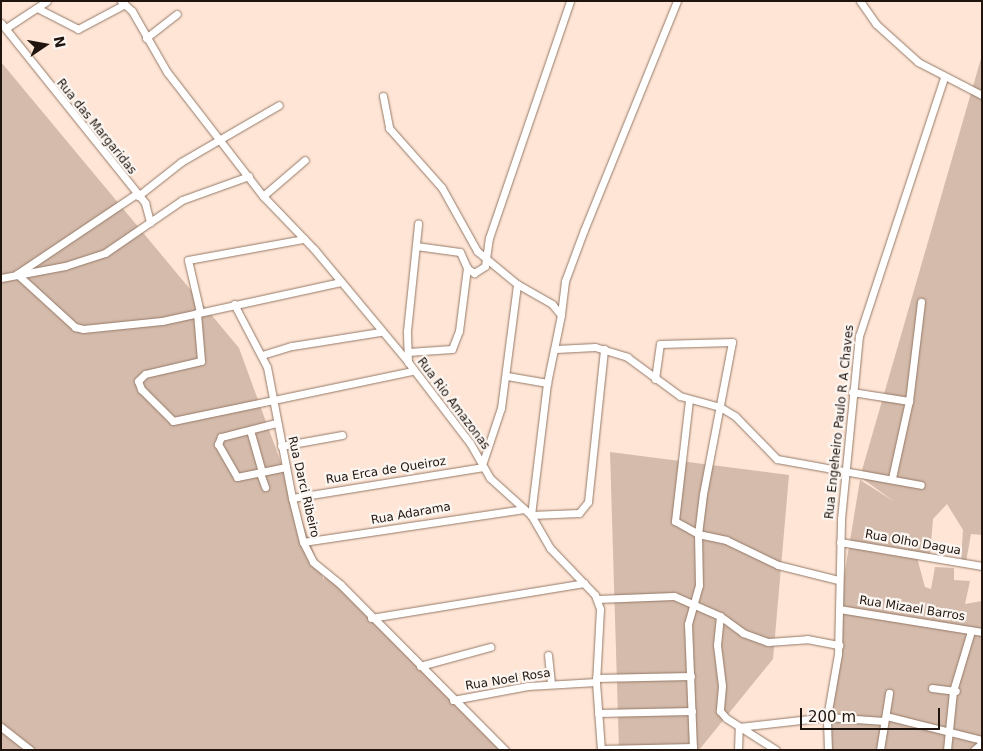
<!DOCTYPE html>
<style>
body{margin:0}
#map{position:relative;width:983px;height:751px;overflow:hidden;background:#fee5d5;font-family:"DejaVu Sans",sans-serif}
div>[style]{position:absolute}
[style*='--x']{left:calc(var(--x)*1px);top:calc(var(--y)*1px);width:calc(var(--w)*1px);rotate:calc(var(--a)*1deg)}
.green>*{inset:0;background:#d4bbab}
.roads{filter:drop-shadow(0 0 1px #957967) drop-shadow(0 0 1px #957967)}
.minor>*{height:7px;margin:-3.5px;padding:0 3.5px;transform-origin:3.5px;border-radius:3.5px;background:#fff}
span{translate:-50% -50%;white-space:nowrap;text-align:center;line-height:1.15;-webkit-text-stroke:4.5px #fcf6f2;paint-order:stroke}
.street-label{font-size:12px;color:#20150e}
.frame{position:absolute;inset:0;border:2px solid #20150e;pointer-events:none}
.north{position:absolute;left:20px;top:20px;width:50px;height:50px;-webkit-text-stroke:4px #fcf6f2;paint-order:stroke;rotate:78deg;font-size:14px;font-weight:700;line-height:20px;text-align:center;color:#20150e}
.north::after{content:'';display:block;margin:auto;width:18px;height:22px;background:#20150e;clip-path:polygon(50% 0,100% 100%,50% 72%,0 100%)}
.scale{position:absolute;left:800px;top:708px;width:140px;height:22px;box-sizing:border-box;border:2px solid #20150e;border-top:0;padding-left:6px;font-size:15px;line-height:18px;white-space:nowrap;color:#20150e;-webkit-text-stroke:4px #fcf6f2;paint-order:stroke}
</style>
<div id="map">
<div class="green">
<div style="clip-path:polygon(982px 55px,982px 535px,971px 534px,966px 562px,961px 561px,963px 530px,947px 504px,933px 519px,930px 556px,916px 554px,925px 587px,931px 589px,935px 567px,954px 568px,954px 580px,970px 581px,965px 604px,982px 601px,982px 750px,827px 750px,838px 673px,844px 577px,860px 480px,895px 502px,860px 477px)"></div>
<div style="clip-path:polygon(1px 62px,239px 348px,324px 580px,325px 572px,500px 750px,1px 750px)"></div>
<div style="clip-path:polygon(610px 452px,789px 475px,773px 659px,699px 750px,619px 750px)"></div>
</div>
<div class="roads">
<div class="minor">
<div style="--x:121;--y:1;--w:15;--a:42"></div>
<div style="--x:132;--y:11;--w:70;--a:60.2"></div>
<div style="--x:167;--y:72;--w:157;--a:52.3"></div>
<div style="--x:263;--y:196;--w:74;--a:46.1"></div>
<div style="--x:314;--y:249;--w:147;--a:50.2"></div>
<div style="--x:408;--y:362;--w:102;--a:52.6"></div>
<div style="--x:470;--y:443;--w:40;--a:60.3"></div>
<div style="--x:490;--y:478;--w:55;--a:42.1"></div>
<div style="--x:531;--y:515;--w:38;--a:60"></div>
<div style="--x:550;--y:548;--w:65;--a:46.2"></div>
<div style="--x:595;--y:595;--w:15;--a:70"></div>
<div style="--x:600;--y:609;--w:73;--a:93.1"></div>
<div style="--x:596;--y:682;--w:68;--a:85.8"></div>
<div style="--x:860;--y:1;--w:28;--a:55"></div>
<div style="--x:876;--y:24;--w:57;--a:42.1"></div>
<div style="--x:918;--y:62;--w:72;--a:27.3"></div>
<div style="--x:37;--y:8;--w:46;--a:27.1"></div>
<div style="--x:78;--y:29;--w:53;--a:-28"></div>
<div style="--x:1;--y:23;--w:231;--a:51.3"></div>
<div style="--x:145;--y:203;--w:20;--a:75"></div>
<div style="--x:6;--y:28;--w:49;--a:-33.4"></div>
<div style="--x:146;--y:38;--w:39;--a:-38"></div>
<div style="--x:383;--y:96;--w:33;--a:79"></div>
<div style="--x:389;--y:128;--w:80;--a:48.5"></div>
<div style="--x:442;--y:188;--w:72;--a:60.9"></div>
<div style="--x:477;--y:251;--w:52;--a:39.5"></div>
<div style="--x:517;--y:284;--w:40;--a:29.7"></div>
<div style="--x:552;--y:304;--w:14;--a:51"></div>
<div style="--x:561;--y:315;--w:69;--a:101.6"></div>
<div style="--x:547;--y:383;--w:133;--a:96.9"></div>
<div style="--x:531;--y:515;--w:48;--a:-2.4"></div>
<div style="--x:579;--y:513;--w:14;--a:-51"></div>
<div style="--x:588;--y:502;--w:154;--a:-84"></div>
<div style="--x:138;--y:196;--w:55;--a:-38.3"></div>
<div style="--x:181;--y:162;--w:113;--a:-30.2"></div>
<div style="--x:263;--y:196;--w:55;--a:-40.6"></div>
<div style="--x:416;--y:246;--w:44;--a:7.8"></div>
<div style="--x:460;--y:252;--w:17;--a:66"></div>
<div style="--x:467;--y:268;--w:9;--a:36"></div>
<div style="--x:474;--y:273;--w:13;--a:-32"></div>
<div style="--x:485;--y:266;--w:28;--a:-82"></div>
<div style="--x:489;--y:238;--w:250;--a:-71.1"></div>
<div style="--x:17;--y:274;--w:79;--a:42.4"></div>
<div style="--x:75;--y:327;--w:8;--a:14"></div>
<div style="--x:83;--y:329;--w:79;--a:-5.8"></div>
<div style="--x:162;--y:321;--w:183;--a:-12.3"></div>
<div style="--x:17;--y:274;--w:143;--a:-33.9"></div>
<div style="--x:1;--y:278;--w:65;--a:-10.6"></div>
<div style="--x:65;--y:266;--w:42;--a:-18"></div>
<div style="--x:105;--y:253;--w:93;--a:-34.5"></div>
<div style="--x:182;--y:200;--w:71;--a:-19.7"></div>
<div style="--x:234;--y:304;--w:71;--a:62.4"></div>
<div style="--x:267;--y:367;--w:133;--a:79.2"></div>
<div style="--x:292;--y:498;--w:45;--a:76"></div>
<div style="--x:303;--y:542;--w:22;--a:63"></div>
<div style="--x:313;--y:562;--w:36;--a:39"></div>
<div style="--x:341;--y:585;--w:233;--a:45.2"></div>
<div style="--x:200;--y:312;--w:53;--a:-103"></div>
<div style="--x:188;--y:260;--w:118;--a:-10.3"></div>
<div style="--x:197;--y:313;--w:48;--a:85.2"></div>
<div style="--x:201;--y:361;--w:57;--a:166.9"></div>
<div style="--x:145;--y:374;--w:10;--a:135"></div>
<div style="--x:138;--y:381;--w:9;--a:69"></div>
<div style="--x:141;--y:389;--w:45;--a:45"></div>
<div style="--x:173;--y:421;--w:245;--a:-11.8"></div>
<div style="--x:561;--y:314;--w:33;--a:-83"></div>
<div style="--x:565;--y:281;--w:54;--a:-69.6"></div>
<div style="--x:584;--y:230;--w:247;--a:-67.9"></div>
<div style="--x:556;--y:349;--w:39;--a:-3"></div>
<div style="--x:595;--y:347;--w:34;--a:17"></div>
<div style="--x:627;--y:357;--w:66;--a:36.3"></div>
<div style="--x:680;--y:396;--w:41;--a:15.4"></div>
<div style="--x:720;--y:407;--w:17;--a:31"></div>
<div style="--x:735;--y:416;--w:60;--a:45.7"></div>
<div style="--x:777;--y:459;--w:146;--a:10.2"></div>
<div style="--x:408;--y:352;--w:44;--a:-3.9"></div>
<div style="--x:452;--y:349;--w:19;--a:-69"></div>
<div style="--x:459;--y:331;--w:64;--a:-82.8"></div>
<div style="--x:262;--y:355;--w:31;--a:-17"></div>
<div style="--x:292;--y:346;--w:89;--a:-9"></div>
<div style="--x:408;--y:362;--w:31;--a:-92"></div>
<div style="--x:407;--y:331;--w:108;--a:-84.1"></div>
<div style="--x:507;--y:376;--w:41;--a:9.9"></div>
<div style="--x:655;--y:379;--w:35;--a:-82"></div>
<div style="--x:660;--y:344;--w:72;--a:-1.6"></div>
<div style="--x:732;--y:342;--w:155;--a:100.8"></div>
<div style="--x:703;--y:494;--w:40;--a:97.1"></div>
<div style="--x:698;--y:534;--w:51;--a:88.9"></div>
<div style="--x:699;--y:585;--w:41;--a:105.8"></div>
<div style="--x:688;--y:624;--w:126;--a:87.7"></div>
<div style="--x:852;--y:392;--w:58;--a:9"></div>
<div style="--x:689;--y:400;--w:122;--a:96.6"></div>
<div style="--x:675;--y:521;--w:26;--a:29"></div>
<div style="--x:698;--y:534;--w:29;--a:12"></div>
<div style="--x:726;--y:540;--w:58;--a:25.7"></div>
<div style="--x:778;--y:565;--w:62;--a:14"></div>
<div style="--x:276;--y:423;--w:57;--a:165.7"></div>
<div style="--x:221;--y:437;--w:8;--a:113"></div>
<div style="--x:218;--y:444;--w:38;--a:60"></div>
<div style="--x:237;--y:477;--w:50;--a:-11.5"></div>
<div style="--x:250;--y:430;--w:44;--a:74.1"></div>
<div style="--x:281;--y:446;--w:62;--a:-10.2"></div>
<div style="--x:483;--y:462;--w:57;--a:-71.6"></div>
<div style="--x:501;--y:408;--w:125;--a:-82.6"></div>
<div style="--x:260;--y:473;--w:15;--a:70"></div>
<div style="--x:892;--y:478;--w:79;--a:-77.6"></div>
<div style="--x:909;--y:401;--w:100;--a:-83.1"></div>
<div style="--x:292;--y:498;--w:194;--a:-9.2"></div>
<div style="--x:303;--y:542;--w:222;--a:-8.5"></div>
<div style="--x:840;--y:542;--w:144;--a:9.6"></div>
<div style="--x:597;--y:599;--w:77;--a:-2.2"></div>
<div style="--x:674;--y:596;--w:50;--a:23.5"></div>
<div style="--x:720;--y:616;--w:29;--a:36"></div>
<div style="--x:743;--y:633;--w:27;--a:20"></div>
<div style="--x:768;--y:642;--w:39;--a:-4"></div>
<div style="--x:807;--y:639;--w:33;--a:11"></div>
<div style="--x:839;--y:609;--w:145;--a:9.1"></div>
<div style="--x:720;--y:616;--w:29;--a:96"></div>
<div style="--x:717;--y:645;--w:41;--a:83"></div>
<div style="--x:722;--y:686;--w:25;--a:95"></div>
<div style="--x:720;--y:711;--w:9;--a:49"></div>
<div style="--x:726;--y:718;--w:59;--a:32.6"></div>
<div style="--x:371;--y:618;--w:216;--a:-9.3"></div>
<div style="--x:548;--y:655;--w:29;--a:84"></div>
<div style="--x:420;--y:666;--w:73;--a:-15.2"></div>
<div style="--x:596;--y:678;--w:95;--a:-1.2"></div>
<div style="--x:932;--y:688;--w:24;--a:7"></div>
<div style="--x:453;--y:700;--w:76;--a:-10.6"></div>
<div style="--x:528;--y:686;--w:68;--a:-3.4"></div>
<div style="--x:598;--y:713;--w:94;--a:-1.2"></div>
<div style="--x:886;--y:716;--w:99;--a:14"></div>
<div style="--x:1;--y:727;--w:37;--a:38"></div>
<div style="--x:601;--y:749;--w:92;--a:-1.2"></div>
<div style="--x:738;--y:750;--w:23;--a:-88"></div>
<div style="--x:739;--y:727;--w:89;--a:-6.5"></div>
<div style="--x:827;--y:717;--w:57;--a:4"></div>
<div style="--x:828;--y:750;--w:33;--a:-92"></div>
<div style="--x:827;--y:717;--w:64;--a:-80.1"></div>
<div style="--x:838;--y:654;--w:135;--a:-88.7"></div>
<div style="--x:841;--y:519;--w:184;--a:-84.4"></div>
<div style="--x:859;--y:336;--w:272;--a:-71.8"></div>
<div style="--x:880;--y:750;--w:58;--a:-81"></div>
<div style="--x:947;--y:750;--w:59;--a:-84.2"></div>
<div style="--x:953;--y:691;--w:63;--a:-73.3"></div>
<div style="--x:974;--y:750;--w:11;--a:-41"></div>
</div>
</div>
<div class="street-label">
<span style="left:96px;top:127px;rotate:51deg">Rua das Margaridas</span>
<span style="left:453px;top:404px;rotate:53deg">Rua Rio Amazonas</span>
<span style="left:840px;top:422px;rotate:-84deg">Rua Engeheiro Paulo R A Chaves</span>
<span style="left:386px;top:471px;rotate:-9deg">Rua Erca de Queiroz</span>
<span style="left:303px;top:487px;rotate:77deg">Rua Darci Ribeiro</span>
<span style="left:411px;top:514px;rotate:-10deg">Rua Adarama</span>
<span style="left:913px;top:543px;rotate:10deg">Rua Olho Dagua</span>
<span style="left:912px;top:609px;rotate:9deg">Rua Mizael Barros</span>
<span style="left:508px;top:680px;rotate:-9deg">Rua Noel Rosa</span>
</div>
<div class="frame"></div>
<div class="north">N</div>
<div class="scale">200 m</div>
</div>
